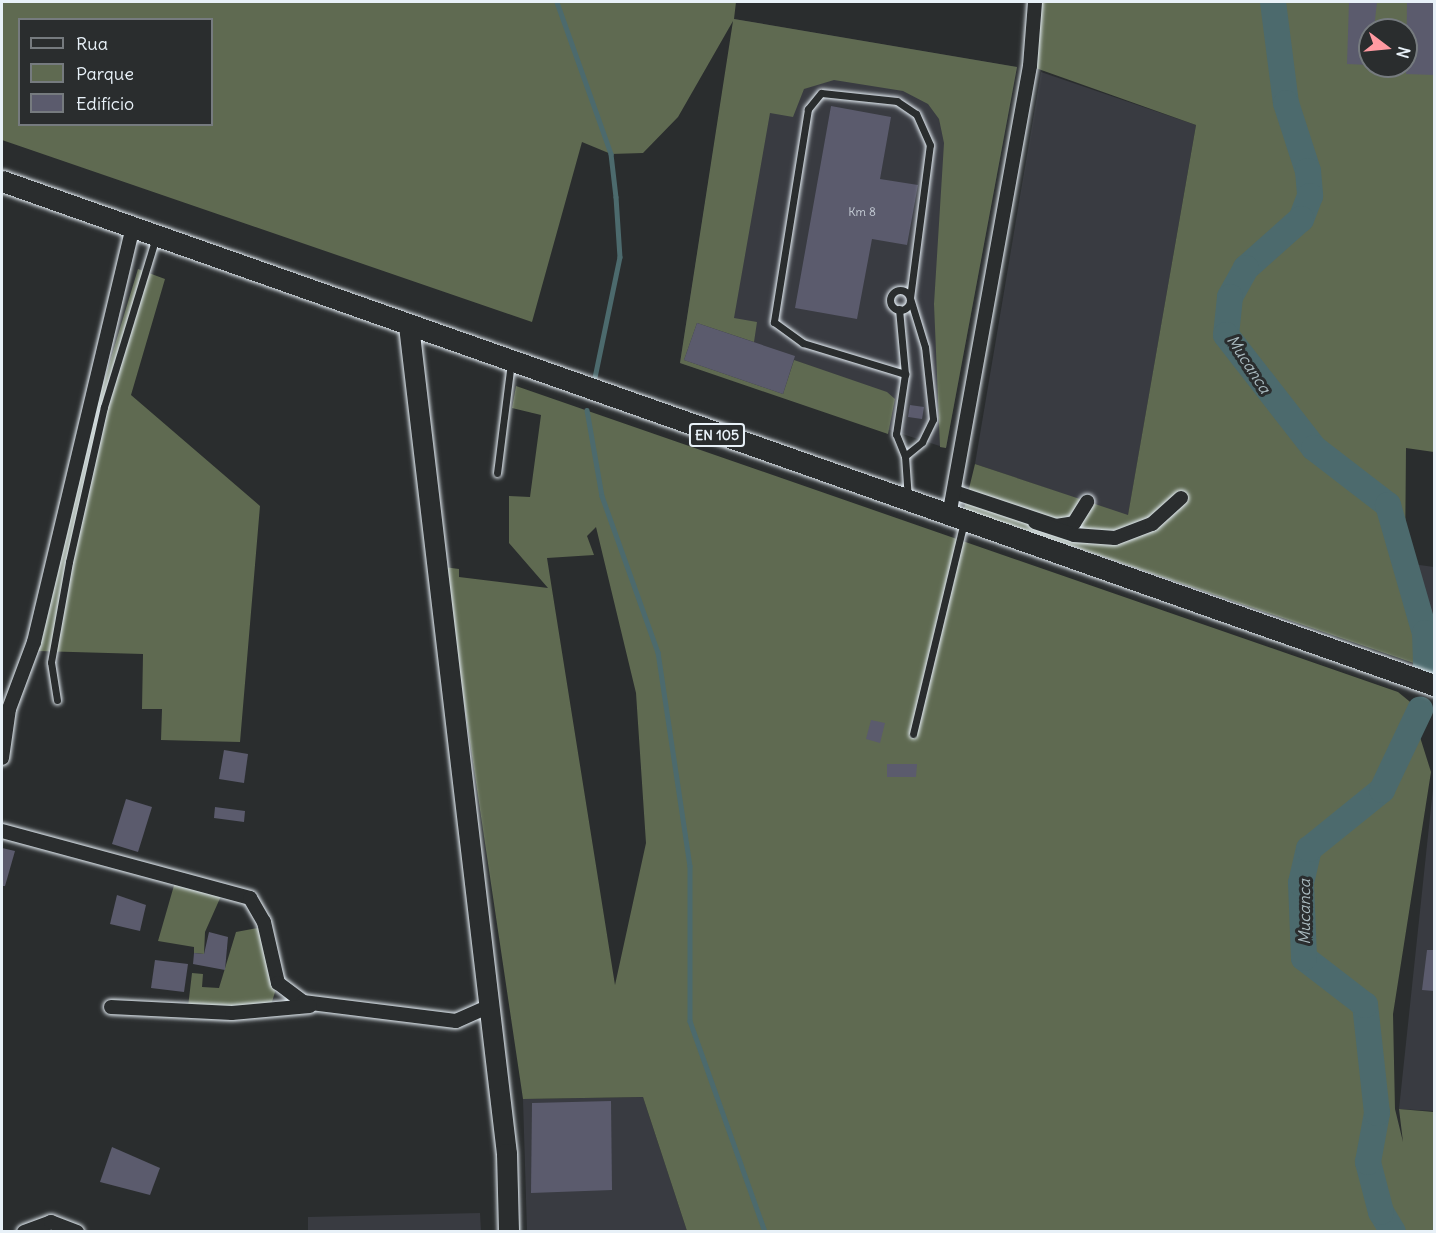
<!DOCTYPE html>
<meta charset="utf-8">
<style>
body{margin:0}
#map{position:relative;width:1436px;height:1233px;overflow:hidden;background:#2a2d2e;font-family:Delius,sans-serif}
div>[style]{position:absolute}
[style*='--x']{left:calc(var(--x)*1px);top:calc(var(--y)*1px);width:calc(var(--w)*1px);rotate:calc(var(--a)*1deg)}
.built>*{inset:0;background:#393b41}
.green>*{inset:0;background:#5f6a51}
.stream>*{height:4.5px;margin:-2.25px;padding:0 2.25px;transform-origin:2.25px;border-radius:2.25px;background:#4c6a6d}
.river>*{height:26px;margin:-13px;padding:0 13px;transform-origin:13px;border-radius:13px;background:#4c6a6d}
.building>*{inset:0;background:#5b5b6d}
.roads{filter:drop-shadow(0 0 2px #e8f1f8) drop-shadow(0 0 2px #e8f1f8)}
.lane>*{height:7px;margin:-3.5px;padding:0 3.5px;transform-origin:3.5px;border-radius:3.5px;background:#2a2d2e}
.lane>.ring{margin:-3.5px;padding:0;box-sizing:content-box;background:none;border:7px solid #2a2d2e;border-radius:50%}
.street>*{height:14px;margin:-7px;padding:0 7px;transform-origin:7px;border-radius:7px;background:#2a2d2e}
.secondary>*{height:20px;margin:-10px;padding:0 10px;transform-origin:10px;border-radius:10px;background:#2a2d2e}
.primary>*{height:21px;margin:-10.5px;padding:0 10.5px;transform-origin:10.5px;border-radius:10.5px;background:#2a2d2e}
span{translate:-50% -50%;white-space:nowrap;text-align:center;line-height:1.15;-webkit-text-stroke:6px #2a2d2e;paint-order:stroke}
.number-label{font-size:12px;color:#c5ccd5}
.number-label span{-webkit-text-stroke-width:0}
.shield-label span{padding:2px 4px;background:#2a2d2e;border:2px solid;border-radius:4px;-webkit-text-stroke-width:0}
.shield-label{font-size:14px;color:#e8f1f8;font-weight:700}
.water-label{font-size:16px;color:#aabbc0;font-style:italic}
.frame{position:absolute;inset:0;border:3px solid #e8f1f8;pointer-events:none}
.legend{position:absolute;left:18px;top:18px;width:195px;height:108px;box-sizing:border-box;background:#2a2d2e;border:2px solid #767b7f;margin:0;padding:8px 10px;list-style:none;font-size:18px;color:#e8f1f8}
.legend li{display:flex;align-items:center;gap:12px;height:30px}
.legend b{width:30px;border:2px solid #767b7f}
.north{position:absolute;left:1358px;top:18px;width:60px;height:60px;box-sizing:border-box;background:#2a2d2e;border:2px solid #767b7f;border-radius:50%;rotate:106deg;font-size:16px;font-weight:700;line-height:24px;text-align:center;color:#e8f1f8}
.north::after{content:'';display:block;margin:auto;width:21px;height:27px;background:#ff9aa2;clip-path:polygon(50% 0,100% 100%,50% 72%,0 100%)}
</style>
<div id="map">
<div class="built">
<div style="clip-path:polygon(734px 19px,1017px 67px,946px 448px,680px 363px)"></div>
<div style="clip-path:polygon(1041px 72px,1196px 125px,1128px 516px,975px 464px)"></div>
<div style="clip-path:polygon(1405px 563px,1434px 567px,1434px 624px,1432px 611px)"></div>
<div style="clip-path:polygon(1434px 779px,1434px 1111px,1399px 1109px)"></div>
<div style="clip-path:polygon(643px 1097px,687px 1231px,527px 1231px,523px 1099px)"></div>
<div style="clip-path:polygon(480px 1213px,481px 1231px,308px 1231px,308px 1217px)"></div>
</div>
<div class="green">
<div style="clip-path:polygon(evenodd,2px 2px,736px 2px,734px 19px,1017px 67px,946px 448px,940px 447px,934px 304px,944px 143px,939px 119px,928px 104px,903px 91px,834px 80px,804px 89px,793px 117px,770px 113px,734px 318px,757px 322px,754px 342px,697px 323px,684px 360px,783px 394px,794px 360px,887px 392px,895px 399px,888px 434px,680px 363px,733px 21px,678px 117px,643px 153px,611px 154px,582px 142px,532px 322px,2px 140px,2px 2px,20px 20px,212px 20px,212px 124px,20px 124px,20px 20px)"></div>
<div style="clip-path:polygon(evenodd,1035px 2px,1434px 2px,1434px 452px,1406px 448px,1405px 563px,1432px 611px,1434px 670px,964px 509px,975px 464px,1128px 515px,1196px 125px,1030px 66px,1035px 2px,1370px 30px,1406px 30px,1406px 66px,1370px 66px,1370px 30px)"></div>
<div style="clip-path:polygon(138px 269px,165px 279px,131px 395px,260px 506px,240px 742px,161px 740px,162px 709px,142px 709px,143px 654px,38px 651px,91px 424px)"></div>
<div style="clip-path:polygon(evenodd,516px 386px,1398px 692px,1420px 710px,1420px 737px,1431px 772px,1393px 1014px,1395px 1109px,1403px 1142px,1399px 1109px,1434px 1112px,1434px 1231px,687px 1231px,643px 1097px,523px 1099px,444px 567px,459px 569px,459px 577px,548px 588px,509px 543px,509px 496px,530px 497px,541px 415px,512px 408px,516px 386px,596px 527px,636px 693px,646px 843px,615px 985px,547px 558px,594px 555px,587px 536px,596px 527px)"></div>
<div style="clip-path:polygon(175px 882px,221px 896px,205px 932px,204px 954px,194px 953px,194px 947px,158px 941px)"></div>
<div style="clip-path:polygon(258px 928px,275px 992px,271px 1005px,188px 1007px,192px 973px,203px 974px,202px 987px,219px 988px,236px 932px)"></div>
</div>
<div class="stream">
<div style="--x:557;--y:2;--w:161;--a:70.4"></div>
<div style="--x:611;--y:154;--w:43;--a:83.4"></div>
<div style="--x:616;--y:197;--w:60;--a:86.2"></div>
<div style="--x:620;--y:257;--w:124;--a:101.7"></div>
<div style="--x:587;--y:410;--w:87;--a:80.1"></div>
<div style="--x:602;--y:496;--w:166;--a:70.3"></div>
<div style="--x:658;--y:652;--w:216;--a:81.5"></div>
<div style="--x:690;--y:866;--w:155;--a:90"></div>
<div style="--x:690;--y:1021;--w:224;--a:70.4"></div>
</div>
<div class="river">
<div style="--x:1273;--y:2;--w:102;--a:82.7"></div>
<div style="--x:1286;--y:103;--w:71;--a:72.1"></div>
<div style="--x:1308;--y:171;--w:25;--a:85"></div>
<div style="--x:1310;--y:196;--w:25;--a:111"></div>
<div style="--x:1301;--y:219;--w:74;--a:138.3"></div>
<div style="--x:1246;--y:268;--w:33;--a:119"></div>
<div style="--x:1230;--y:297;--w:38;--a:96"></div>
<div style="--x:1226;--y:335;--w:143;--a:52.1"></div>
<div style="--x:1314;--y:448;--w:93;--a:37.6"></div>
<div style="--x:1388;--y:505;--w:133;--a:73.9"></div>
<div style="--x:1425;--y:633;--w:35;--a:88"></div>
<div style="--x:1393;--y:1232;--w:23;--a:-121"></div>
<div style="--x:1381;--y:1212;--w:52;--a:-104.6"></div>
<div style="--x:1368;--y:1162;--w:50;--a:-79.6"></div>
<div style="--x:1377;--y:1113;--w:109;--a:-96.3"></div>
<div style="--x:1365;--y:1005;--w:77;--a:-142.4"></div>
<div style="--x:1304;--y:958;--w:75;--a:-92.3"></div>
<div style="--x:1301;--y:883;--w:35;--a:-77"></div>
<div style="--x:1309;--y:849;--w:94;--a:-38.9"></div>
<div style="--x:1382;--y:790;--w:89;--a:-64.6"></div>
</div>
<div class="building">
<div style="clip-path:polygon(1349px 2px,1377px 2px,1370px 65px,1347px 64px)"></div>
<div style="clip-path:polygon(1407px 2px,1434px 2px,1434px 75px,1406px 74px)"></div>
<div style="clip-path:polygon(831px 106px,891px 117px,880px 179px,918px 185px,907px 245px,872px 239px,857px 319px,795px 308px)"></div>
<div style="clip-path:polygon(697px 323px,795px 356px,783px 394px,684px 360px)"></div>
<div style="clip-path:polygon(910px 405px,924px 407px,922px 419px,908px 417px)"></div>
<div style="clip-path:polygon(871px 720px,885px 723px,880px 743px,866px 739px)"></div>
<div style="clip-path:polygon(224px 750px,248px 754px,244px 783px,219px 779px)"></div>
<div style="clip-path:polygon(887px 764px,917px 764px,916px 777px,887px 777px)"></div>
<div style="clip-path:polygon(126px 799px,152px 807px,138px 852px,112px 844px)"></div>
<div style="clip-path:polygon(215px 807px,245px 811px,244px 822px,214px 818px)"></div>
<div style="clip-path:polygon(2px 848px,15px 851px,5px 886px,2px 886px)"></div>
<div style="clip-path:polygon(117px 895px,146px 905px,140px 931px,110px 924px)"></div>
<div style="clip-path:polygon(209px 932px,228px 937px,225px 970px,193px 964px,194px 953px,204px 954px)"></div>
<div style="clip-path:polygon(1427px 950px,1434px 950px,1434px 991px,1422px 990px)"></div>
<div style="clip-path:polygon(155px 960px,188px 964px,184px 992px,151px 988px)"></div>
<div style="clip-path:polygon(611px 1101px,612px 1190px,531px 1193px,532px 1103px)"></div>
<div style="clip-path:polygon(112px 1147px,160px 1168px,150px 1195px,100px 1182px)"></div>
</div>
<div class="roads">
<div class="lane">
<div class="ring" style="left:890px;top:290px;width:13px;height:13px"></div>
<div style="--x:899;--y:309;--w:65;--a:84.7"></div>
<div style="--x:905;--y:374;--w:61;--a:98.5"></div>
<div style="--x:896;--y:434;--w:24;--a:68"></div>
<div style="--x:905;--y:456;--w:39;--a:86"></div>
<div style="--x:905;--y:456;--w:22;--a:-39"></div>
<div style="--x:922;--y:442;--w:25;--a:-64"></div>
<div style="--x:933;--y:419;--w:72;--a:-96.3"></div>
<div style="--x:925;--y:347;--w:51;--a:-107"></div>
<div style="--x:910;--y:298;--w:154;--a:-82.6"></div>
<div style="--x:930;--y:145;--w:34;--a:-114"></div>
<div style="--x:916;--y:114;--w:23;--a:-146"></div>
<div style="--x:897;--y:101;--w:76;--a:-174"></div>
<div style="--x:821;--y:93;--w:21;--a:129"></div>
<div style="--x:808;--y:109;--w:216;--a:99.1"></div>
<div style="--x:774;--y:322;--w:36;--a:36"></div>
<div style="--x:803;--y:343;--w:107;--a:16.9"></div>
<div style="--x:497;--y:473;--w:112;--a:-82.8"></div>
<div style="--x:57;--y:700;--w:38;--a:-99"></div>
<div style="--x:51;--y:662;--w:102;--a:-79.8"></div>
<div style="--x:69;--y:562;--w:159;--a:-77.3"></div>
<div style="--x:104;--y:407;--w:178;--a:-73"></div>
<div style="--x:913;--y:734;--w:219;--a:-76.5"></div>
</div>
<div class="street">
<div style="--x:954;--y:492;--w:108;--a:18.4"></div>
<div style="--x:1056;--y:526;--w:18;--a:-9"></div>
<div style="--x:1074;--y:523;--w:25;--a:-58"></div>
<div style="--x:949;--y:516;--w:457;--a:-79.8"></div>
<div style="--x:1030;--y:66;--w:64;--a:-85.5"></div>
<div style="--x:1035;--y:522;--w:41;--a:18.4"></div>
<div style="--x:1074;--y:535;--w:41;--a:4.2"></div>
<div style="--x:1115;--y:538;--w:40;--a:-21"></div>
<div style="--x:1152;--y:524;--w:39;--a:-42"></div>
<div style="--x:2;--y:758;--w:49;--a:-81.9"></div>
<div style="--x:9;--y:709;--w:72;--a:-69.5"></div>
<div style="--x:34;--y:642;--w:428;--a:-76.6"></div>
<div style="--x:2;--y:831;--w:257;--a:15.1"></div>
<div style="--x:250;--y:898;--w:28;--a:60"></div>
<div style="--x:264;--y:922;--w:63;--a:77.1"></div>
<div style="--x:278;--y:983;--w:31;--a:37"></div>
<div style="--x:303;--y:1002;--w:154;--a:7.1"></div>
<div style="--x:456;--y:1021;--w:36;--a:-24"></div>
<div style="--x:111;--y:1007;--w:121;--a:2.8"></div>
<div style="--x:232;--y:1013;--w:78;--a:-5.1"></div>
<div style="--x:24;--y:1232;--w:29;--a:-20"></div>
<div style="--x:51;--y:1222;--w:28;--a:21"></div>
</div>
<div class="secondary">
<div style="--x:409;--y:326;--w:834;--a:83.25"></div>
<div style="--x:507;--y:1154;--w:78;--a:88.5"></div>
</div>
<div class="primary">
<div style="--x:2;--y:181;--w:1518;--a:19.39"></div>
</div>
</div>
<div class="number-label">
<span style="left:862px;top:212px">Km 8</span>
</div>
<div class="shield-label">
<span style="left:717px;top:435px">EN 105</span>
</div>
<div class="water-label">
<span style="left:1249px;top:364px;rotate:57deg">Mucanca</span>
<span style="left:1304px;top:912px;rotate:-90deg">Mucanca</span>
</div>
<div class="frame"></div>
<ul class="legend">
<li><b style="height:8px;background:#2a2d2e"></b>Rua</li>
<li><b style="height:16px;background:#5f6a51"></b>Parque</li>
<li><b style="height:16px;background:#5b5b6d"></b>Edifício</li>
</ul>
<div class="north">N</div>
</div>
